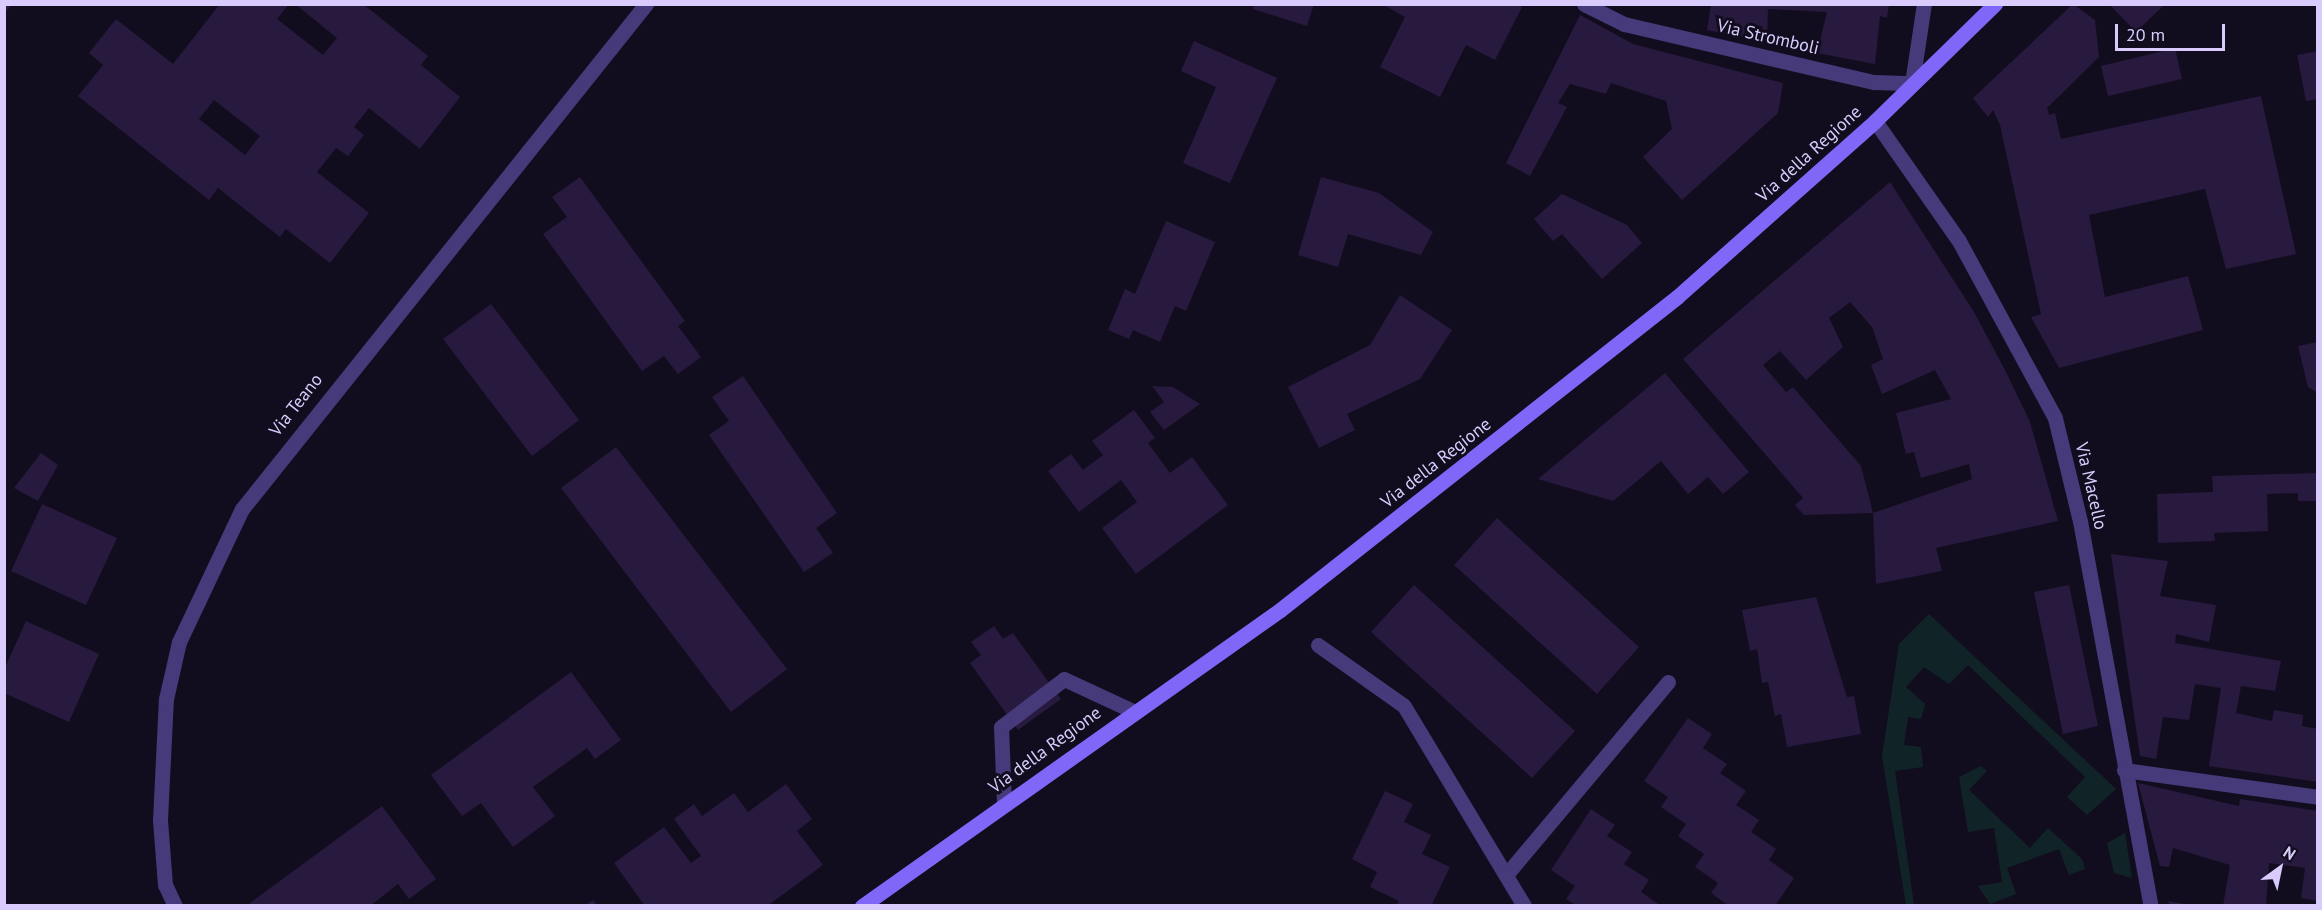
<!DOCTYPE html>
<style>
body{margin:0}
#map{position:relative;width:2322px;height:910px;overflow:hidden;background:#120d1e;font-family:"PT Sans",sans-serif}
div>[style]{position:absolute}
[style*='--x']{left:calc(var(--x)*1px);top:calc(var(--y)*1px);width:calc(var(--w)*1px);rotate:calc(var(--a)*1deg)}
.green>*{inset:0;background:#102427}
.building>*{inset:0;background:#271a3e}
.service>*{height:15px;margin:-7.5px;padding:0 7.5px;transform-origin:7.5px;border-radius:7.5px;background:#463a7a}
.minor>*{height:15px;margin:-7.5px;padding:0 7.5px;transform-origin:7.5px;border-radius:7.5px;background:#463a7a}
.tertiary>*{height:15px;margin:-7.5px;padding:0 7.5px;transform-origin:7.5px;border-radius:7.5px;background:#463a7a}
.secondary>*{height:15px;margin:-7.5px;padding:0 7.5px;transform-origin:7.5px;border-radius:7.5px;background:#8167f8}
span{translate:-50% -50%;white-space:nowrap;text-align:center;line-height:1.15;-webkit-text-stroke:6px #120d1e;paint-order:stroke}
.street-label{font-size:18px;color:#d9ccfd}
.frame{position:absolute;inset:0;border:6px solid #d9ccfd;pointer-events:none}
.north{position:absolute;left:2250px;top:838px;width:60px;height:60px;-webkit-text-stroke:4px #120d1e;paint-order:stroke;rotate:33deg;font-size:16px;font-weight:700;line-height:24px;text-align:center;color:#d9ccfd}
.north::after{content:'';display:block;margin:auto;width:21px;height:27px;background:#d9ccfd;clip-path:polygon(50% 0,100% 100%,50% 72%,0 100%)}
.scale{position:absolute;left:2115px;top:24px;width:110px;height:27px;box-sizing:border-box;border:3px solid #d9ccfd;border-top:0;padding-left:8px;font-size:18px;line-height:21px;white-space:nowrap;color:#d9ccfd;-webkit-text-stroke:4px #120d1e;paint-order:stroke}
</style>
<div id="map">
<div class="green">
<div style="clip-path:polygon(1929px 614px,2116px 789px,2087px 815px,2067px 797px,2085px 777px,1968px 665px,1949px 684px,1924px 667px,1906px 687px,1925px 704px,1921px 719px,1908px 717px,1904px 745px,1921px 747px,1923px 767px,1895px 771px,1914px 905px,1906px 905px,1882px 756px,1899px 644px)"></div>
<div style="clip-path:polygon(1981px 766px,1987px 771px,1969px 790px,2030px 848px,2048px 828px,2082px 859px,2085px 869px,2069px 875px,2059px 849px,2007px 868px,2016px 894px,1990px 904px,1978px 886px,2002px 882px,1994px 828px,1968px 832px,1959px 777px)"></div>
<div style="clip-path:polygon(2125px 833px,2132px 878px,2114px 873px,2107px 843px)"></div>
</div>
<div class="building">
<div style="clip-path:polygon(4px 4px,12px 4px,4px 14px)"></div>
<div style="clip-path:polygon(evenodd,220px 4px,289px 4px,277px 19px,323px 55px,337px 38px,295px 4px,363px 4px,428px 56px,421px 65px,460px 97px,420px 149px,369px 108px,354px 127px,364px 135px,348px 156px,336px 148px,317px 172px,369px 213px,330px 263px,286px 229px,280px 237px,218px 188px,209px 200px,78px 96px,103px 65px,89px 53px,116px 19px,173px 64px,220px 4px,214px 100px,260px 136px,245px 155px,199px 119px,214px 100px)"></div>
<div style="clip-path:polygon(1254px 4px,1314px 4px,1307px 26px,1253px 9px)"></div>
<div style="clip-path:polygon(1382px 4px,1517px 4px,1522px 7px,1495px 60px,1466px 45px,1440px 97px,1380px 67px,1405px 17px)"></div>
<div style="clip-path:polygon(1711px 4px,1889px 4px,1887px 18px,1880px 16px,1875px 64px,1817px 53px,1827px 12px,1768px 9px,1767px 42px,1707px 30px)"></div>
<div style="clip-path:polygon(2073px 4px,2095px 20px,2099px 57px,2047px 108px,2049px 115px,2055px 113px,2061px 139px,2261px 96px,2296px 254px,2226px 269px,2205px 189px,2089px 215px,2105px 297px,2188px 276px,2203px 330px,2059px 368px,2031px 317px,2041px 314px,2000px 125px,1993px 110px,1988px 117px,1973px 98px)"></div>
<div style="clip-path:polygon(2109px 4px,2165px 4px,2136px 32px)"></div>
<div style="clip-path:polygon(1580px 15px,1633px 44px,1783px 83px,1778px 113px,1682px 200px,1643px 157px,1672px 129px,1666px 101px,1611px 83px,1606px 94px,1570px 84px,1558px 103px,1567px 107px,1530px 176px,1506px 163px)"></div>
<div style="clip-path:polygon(1194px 41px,1277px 78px,1230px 183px,1183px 163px,1216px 87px,1181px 71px)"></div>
<div style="clip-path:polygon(2175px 48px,2182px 79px,2108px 96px,2101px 66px)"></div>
<div style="clip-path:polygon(2318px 51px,2318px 99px,2306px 101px,2297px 55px)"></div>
<div style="clip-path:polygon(580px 177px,685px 321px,678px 326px,701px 357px,678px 374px,664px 356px,642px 371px,543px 234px,567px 217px,552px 197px)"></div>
<div style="clip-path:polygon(1321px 177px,1379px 193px,1433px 232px,1421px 255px,1348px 234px,1338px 267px,1298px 255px)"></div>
<div style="clip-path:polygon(evenodd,1890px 182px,1974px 312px,2006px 372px,2030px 422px,2058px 521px,1936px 548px,1942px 571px,1876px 584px,1873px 513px,1804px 515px,1795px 505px,1803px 498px,1683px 359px,1890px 182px,1850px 302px,1872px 327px,1883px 359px,1871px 365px,1882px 394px,1935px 370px,1951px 399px,1896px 413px,1906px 454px,1914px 452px,1921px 478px,1969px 464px,1972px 479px,1873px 513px,1861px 466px,1793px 387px,1786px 392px,1763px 365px,1780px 351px,1806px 380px,1843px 347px,1829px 318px,1850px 302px)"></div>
<div style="clip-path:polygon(1562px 194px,1627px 225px,1642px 243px,1602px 279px,1562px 234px,1553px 241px,1534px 219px)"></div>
<div style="clip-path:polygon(1166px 221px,1215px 242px,1186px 311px,1175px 306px,1160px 342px,1133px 330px,1129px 339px,1108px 330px,1125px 289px,1135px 294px)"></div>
<div style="clip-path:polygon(1400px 295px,1452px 330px,1420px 379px,1347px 414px,1355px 430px,1319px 448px,1288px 387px,1370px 345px)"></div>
<div style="clip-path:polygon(491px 304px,579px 420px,532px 456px,443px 339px)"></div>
<div style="clip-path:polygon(2318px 342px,2318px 393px,2308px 387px,2298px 346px)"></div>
<div style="clip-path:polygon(1665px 373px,1749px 472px,1723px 494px,1708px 477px,1688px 494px,1661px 461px,1613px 501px,1538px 479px)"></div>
<div style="clip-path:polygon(743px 376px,837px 513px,816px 528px,833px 553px,804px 572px,709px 435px,729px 421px,712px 397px)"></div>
<div style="clip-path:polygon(1152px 386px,1173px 387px,1200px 404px,1164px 430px,1150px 412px,1164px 402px)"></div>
<div style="clip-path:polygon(1134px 410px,1155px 438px,1148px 443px,1170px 473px,1192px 457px,1228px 505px,1136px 574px,1102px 528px,1137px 502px,1121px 480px,1079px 512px,1048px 471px,1071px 454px,1083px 470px,1103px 455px,1092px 441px)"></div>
<div style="clip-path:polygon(616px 447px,787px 669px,731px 712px,561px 488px)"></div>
<div style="clip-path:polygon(41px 453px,58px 465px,38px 501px,14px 488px)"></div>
<div style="clip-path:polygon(2318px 473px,2318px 501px,2298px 501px,2298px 493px,2267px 494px,2268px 531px,2214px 533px,2215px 541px,2158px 543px,2157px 494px,2213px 492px,2212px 476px)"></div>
<div style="clip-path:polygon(42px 504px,117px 538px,86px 605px,11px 571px)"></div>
<div style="clip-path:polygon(1497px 518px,1639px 647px,1597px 694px,1454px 565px)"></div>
<div style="clip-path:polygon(2111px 554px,2168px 561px,2160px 596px,2216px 605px,2209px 642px,2176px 634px,2175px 643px,2281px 661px,2275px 691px,2241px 686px,2236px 713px,2272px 721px,2274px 710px,2303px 715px,2302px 726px,2318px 729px,2318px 782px,2209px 766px,2221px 688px,2195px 684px,2189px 720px,2163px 717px,2156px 759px,2140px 756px)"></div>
<div style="clip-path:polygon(1414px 585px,1575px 731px,1532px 778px,1371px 632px)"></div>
<div style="clip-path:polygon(2069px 585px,2098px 726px,2063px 734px,2034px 592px)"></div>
<div style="clip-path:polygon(1816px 597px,1847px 697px,1854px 696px,1861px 734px,1787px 747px,1781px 714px,1775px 716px,1768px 682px,1762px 683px,1757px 649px,1750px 651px,1742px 610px)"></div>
<div style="clip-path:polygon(26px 621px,99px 654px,69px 722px,4px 693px,4px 670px)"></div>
<div style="clip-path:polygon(994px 626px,1003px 639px,1013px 633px,1061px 699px,1018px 730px,970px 663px,981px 655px,971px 642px)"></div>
<div style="clip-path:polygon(571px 672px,621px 740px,595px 759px,587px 748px,533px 787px,555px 816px,513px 847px,481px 803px,462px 816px,431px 775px)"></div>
<div style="clip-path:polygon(1688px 718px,1712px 734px,1703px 748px,1727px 764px,1720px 773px,1746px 791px,1736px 805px,1759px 820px,1751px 832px,1776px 849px,1769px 860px,1794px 878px,1775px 906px,1729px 906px,1711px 893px,1718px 883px,1695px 867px,1704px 854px,1678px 836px,1686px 824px,1661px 807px,1668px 797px,1644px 781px)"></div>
<div style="clip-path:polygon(2138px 783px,2239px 806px,2240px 799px,2318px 811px,2317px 901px,2301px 898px,2305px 868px,2269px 863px,2266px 906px,2223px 906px,2230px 865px,2173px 848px,2169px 867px,2160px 866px)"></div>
<div style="clip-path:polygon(786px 784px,812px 819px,797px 831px,823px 865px,767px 906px,645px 906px,614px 863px,664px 827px,691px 863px,701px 856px,674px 819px,694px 804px,702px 816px,734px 793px,748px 812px)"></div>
<div style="clip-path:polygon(1385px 791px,1413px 804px,1404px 822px,1431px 835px,1422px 854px,1450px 867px,1431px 906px,1396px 906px,1399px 901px,1370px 887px,1377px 872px,1352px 859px)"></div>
<div style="clip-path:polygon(382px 806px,436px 879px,409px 899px,398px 884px,370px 906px,246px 906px)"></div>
<div style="clip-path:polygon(1591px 809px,1615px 825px,1607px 836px,1632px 852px,1624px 864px,1649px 880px,1641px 892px,1661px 906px,1577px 906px,1566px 899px,1575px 886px,1551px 870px)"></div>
<div style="clip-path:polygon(593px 900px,597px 906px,584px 906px)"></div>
<div style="clip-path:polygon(2168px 901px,2185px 904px,2185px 906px,2170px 906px)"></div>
</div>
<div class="service">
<div style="--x:1004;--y:804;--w:77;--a:-92.2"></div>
<div style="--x:1001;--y:727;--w:79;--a:-37.3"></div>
<div style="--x:1064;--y:679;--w:76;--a:24.9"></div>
</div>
<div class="minor">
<div style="--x:1584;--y:4;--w:45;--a:26.6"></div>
<div style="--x:1624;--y:24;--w:257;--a:13.1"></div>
<div style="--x:1874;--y:82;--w:38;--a:2"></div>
<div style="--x:1875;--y:121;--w:146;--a:55"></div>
<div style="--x:1959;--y:241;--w:201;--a:61.5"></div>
<div style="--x:2055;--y:418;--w:106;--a:76.4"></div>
<div style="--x:2080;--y:521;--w:391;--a:79.6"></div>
<div style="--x:1318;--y:645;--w:105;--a:35.3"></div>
<div style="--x:1404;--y:706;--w:233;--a:59"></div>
<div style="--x:2124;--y:770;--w:196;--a:7.9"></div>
<div style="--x:1506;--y:875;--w:252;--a:-50"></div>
<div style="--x:175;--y:906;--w:23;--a:-115"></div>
<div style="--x:165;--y:885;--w:65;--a:-94.4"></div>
<div style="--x:160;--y:820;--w:121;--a:-87.2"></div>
<div style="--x:166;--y:699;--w:58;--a:-77.2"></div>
<div style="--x:179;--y:642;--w:147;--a:-64.7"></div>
<div style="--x:242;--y:509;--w:647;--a:-51.34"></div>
</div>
<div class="tertiary">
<div style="--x:1912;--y:83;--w:80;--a:-81.4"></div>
</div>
<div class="secondary">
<div style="--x:862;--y:906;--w:512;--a:-35.3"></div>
<div style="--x:1280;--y:610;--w:506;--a:-38.25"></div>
<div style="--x:1677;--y:297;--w:265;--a:-41.6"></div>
<div style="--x:1875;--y:121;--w:168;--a:-44.3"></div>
</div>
<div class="street-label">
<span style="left:1768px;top:37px;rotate:13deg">Via Stromboli</span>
<span style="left:1809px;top:154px;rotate:-42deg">Via della Regione</span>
<span style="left:296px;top:405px;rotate:-52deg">Via Teano</span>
<span style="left:1436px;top:463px;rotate:-38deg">Via della Regione</span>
<span style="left:2091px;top:486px;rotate:77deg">Via Macello</span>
<span style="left:1045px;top:750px;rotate:-36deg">Via della Regione</span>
</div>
<div class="frame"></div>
<div class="north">N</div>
<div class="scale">20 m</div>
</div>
